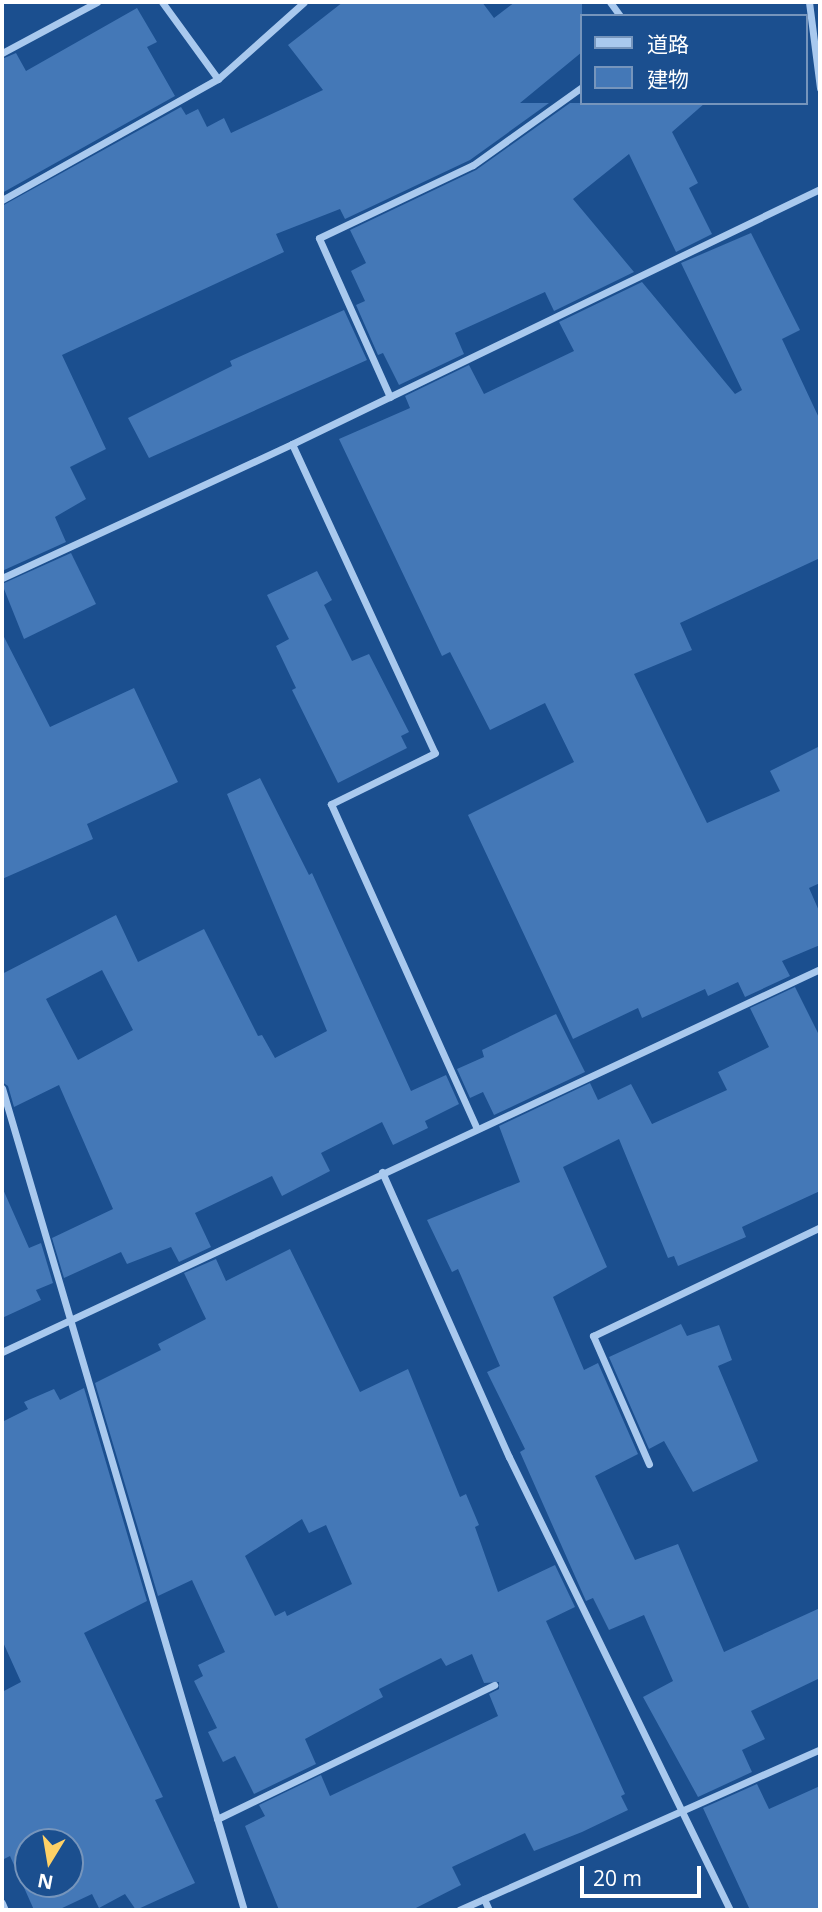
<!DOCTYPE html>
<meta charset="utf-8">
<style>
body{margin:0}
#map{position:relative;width:822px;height:1912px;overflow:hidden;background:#1b4f8f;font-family:"Open Sans","Noto Sans JP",sans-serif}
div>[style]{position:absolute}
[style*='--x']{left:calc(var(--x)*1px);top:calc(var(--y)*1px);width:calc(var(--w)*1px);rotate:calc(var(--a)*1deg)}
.building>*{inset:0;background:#4478b7}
.minor>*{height:7px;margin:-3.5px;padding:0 3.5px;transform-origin:3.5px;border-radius:3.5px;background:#a9c9ee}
span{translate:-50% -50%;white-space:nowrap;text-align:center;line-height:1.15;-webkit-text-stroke:5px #1b4f8f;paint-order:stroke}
.frame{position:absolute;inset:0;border:4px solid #fff;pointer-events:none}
.legend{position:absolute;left:580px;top:14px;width:228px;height:91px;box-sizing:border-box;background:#1b4f8f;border:2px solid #7695bc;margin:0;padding:9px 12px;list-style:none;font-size:21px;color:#fff}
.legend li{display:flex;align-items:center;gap:14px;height:35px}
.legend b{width:35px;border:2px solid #7695bc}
.north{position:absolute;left:14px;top:1828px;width:70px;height:70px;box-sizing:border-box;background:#1b4f8f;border:2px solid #7695bc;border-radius:50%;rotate:191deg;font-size:19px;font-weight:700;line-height:28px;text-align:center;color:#fff}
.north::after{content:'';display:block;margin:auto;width:24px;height:32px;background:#ffd166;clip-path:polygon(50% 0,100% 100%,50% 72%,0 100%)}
.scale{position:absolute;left:580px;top:1866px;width:121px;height:32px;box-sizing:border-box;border:4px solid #fff;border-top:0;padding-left:9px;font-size:21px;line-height:24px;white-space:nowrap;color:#fff;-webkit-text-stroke:5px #1b4f8f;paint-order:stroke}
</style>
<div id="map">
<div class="building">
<div style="clip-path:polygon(343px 2px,482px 2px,494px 18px,515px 2px,582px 2px,582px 52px,520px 103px,549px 103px,470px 160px,345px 219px,340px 209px,276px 234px,284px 252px,62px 355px,106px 449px,70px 467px,86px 499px,55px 517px,66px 542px,2px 571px,2px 206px,181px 107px,186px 115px,198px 109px,207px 127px,224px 118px,231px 133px,323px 90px,288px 45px)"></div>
<div style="clip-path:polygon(137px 8px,157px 42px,147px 47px,175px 96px,2px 193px,2px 59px,16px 53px,26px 71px)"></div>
<div style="clip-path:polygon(570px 103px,705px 103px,672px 132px,698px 183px,689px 188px,712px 234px,676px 252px,629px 154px,573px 199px,634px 272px,554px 311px,545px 292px,455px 333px,464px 354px,399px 385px,383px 353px,378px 355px,356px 305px,365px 301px,351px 271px,366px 263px,350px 230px,476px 170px)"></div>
<div style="clip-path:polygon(751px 233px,800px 330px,782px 339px,820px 420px,820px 558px,680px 623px,692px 650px,634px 674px,707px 823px,780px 791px,770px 771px,820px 746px,820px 883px,809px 888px,820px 913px,820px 945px,782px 961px,790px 976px,745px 997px,738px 982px,708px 996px,705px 989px,642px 1018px,638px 1008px,573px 1039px,468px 815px,574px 762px,545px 703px,490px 730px,450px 652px,442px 656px,339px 439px,410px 408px,405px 396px,469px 365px,484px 394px,574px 351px,559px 322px,642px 282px,735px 394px,742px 390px,681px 263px)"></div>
<div style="clip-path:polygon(344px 310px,367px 360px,149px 458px,128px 418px,232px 366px,230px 361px)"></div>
<div style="clip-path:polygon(71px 553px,96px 604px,24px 639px,2px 584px)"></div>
<div style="clip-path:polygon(317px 571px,332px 600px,324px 605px,352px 661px,369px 654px,409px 732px,401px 736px,407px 748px,338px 783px,292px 690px,296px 688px,276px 646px,289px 639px,267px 595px)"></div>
<div style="clip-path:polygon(2px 633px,50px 727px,134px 688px,178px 782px,87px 824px,93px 839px,2px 879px)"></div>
<div style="clip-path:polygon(evenodd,260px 778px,309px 875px,312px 873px,411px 1091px,446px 1075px,459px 1104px,425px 1121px,428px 1128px,393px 1145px,382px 1122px,321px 1153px,330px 1171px,282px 1196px,272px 1176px,195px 1213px,211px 1247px,179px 1262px,171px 1247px,127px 1264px,121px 1252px,64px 1278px,52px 1238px,113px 1209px,59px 1085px,14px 1107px,8px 1086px,2px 1082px,2px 974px,116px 915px,138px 962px,204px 929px,258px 1036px,262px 1035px,275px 1058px,327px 1031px,227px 794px,260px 778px,102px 970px,133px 1030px,78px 1060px,46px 999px,102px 970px)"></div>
<div style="clip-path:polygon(795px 987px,820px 1037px,820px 1191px,742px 1227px,746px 1237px,678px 1266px,674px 1256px,668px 1258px,619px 1139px,563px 1167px,607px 1267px,553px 1297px,584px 1370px,598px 1363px,638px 1454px,595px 1476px,635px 1560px,678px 1544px,724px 1652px,820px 1608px,820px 1678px,751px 1711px,765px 1739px,742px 1750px,752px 1772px,698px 1797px,643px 1697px,673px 1681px,644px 1615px,609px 1630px,593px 1598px,586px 1601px,520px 1452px,525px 1449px,487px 1372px,500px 1366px,458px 1269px,452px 1272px,427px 1220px,520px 1182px,499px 1126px,590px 1083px,598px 1100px,631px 1084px,652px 1124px,727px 1090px,718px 1072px,769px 1047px,750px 1008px)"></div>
<div style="clip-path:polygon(556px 1014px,585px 1072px,494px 1115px,483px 1092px,470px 1098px,457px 1069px,484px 1057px,482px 1050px)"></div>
<div style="clip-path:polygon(2px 1187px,29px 1248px,41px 1243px,53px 1283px,36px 1290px,41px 1300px,2px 1318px)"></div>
<div style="clip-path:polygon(evenodd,290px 1249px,360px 1392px,408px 1369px,460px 1497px,466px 1494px,479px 1525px,475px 1527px,498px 1592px,555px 1565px,575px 1607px,546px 1621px,625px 1794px,621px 1796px,628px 1810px,582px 1832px,534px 1851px,525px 1833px,452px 1867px,461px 1885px,412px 1910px,279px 1910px,245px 1826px,265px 1816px,259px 1805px,321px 1775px,330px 1796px,498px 1716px,489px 1694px,499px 1689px,499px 1682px,484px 1683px,472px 1654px,446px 1666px,441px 1658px,379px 1689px,383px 1697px,305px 1739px,316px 1764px,254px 1794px,235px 1756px,223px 1762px,208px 1732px,217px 1728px,194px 1681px,203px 1676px,198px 1665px,225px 1652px,192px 1580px,158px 1596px,95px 1383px,161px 1350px,158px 1344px,206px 1319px,184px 1273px,216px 1259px,226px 1281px,290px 1249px,302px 1519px,309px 1533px,326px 1525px,352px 1584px,287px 1616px,285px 1611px,275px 1616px,245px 1556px,302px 1519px)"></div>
<div style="clip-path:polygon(681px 1324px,687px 1336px,719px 1325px,732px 1360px,718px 1366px,758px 1461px,693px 1492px,664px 1441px,649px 1449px,609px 1357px)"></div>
<div style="clip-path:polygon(evenodd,84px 1388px,147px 1601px,84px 1633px,163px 1797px,155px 1800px,195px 1883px,136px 1910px,125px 1894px,99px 1908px,92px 1894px,58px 1910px,34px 1910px,10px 1856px,2px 1860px,2px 1692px,21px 1682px,2px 1640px,2px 1422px,28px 1409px,24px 1402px,54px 1389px,60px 1400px,84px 1388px,28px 1842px,70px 1842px,70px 1884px,28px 1884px,28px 1842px)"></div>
<div style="clip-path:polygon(757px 1784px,769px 1809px,820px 1786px,820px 1910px,750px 1910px,703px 1808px)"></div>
</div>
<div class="minor">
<div style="--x:162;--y:2;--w:95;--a:54"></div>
<div style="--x:610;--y:2;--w:17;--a:54"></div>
<div style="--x:809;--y:2;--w:87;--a:82.7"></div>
<div style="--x:2;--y:53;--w:108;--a:-28.2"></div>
<div style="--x:2;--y:200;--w:248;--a:-29.3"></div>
<div style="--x:218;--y:79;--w:115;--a:-41.8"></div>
<div style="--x:390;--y:397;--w:174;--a:-114.1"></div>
<div style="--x:319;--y:238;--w:170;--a:-25.4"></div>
<div style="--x:473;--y:165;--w:134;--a:-35.6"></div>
<div style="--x:292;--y:444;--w:340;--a:65.2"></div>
<div style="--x:435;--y:753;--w:116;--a:153.9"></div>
<div style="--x:331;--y:804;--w:354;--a:65.8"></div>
<div style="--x:2;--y:578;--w:319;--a:-24.8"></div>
<div style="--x:292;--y:444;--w:586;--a:-25.78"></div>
<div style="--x:2;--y:1088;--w:857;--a:73.6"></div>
<div style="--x:382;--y:1172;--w:312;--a:66"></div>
<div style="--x:509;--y:1457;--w:504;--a:63.99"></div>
<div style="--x:2;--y:1352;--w:903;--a:-25.09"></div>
<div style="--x:649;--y:1464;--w:140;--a:-113.6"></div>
<div style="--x:593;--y:1336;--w:252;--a:-25.6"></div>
<div style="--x:217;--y:1819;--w:308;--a:-25.8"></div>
<div style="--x:484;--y:1899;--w:12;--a:66"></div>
<div style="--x:2;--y:1903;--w:8;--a:67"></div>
<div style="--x:459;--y:1910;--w:395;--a:-24"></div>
</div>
<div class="frame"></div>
<ul class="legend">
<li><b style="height:9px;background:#a9c9ee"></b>道路</li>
<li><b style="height:19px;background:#4478b7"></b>建物</li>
</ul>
<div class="north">N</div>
<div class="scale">20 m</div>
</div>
